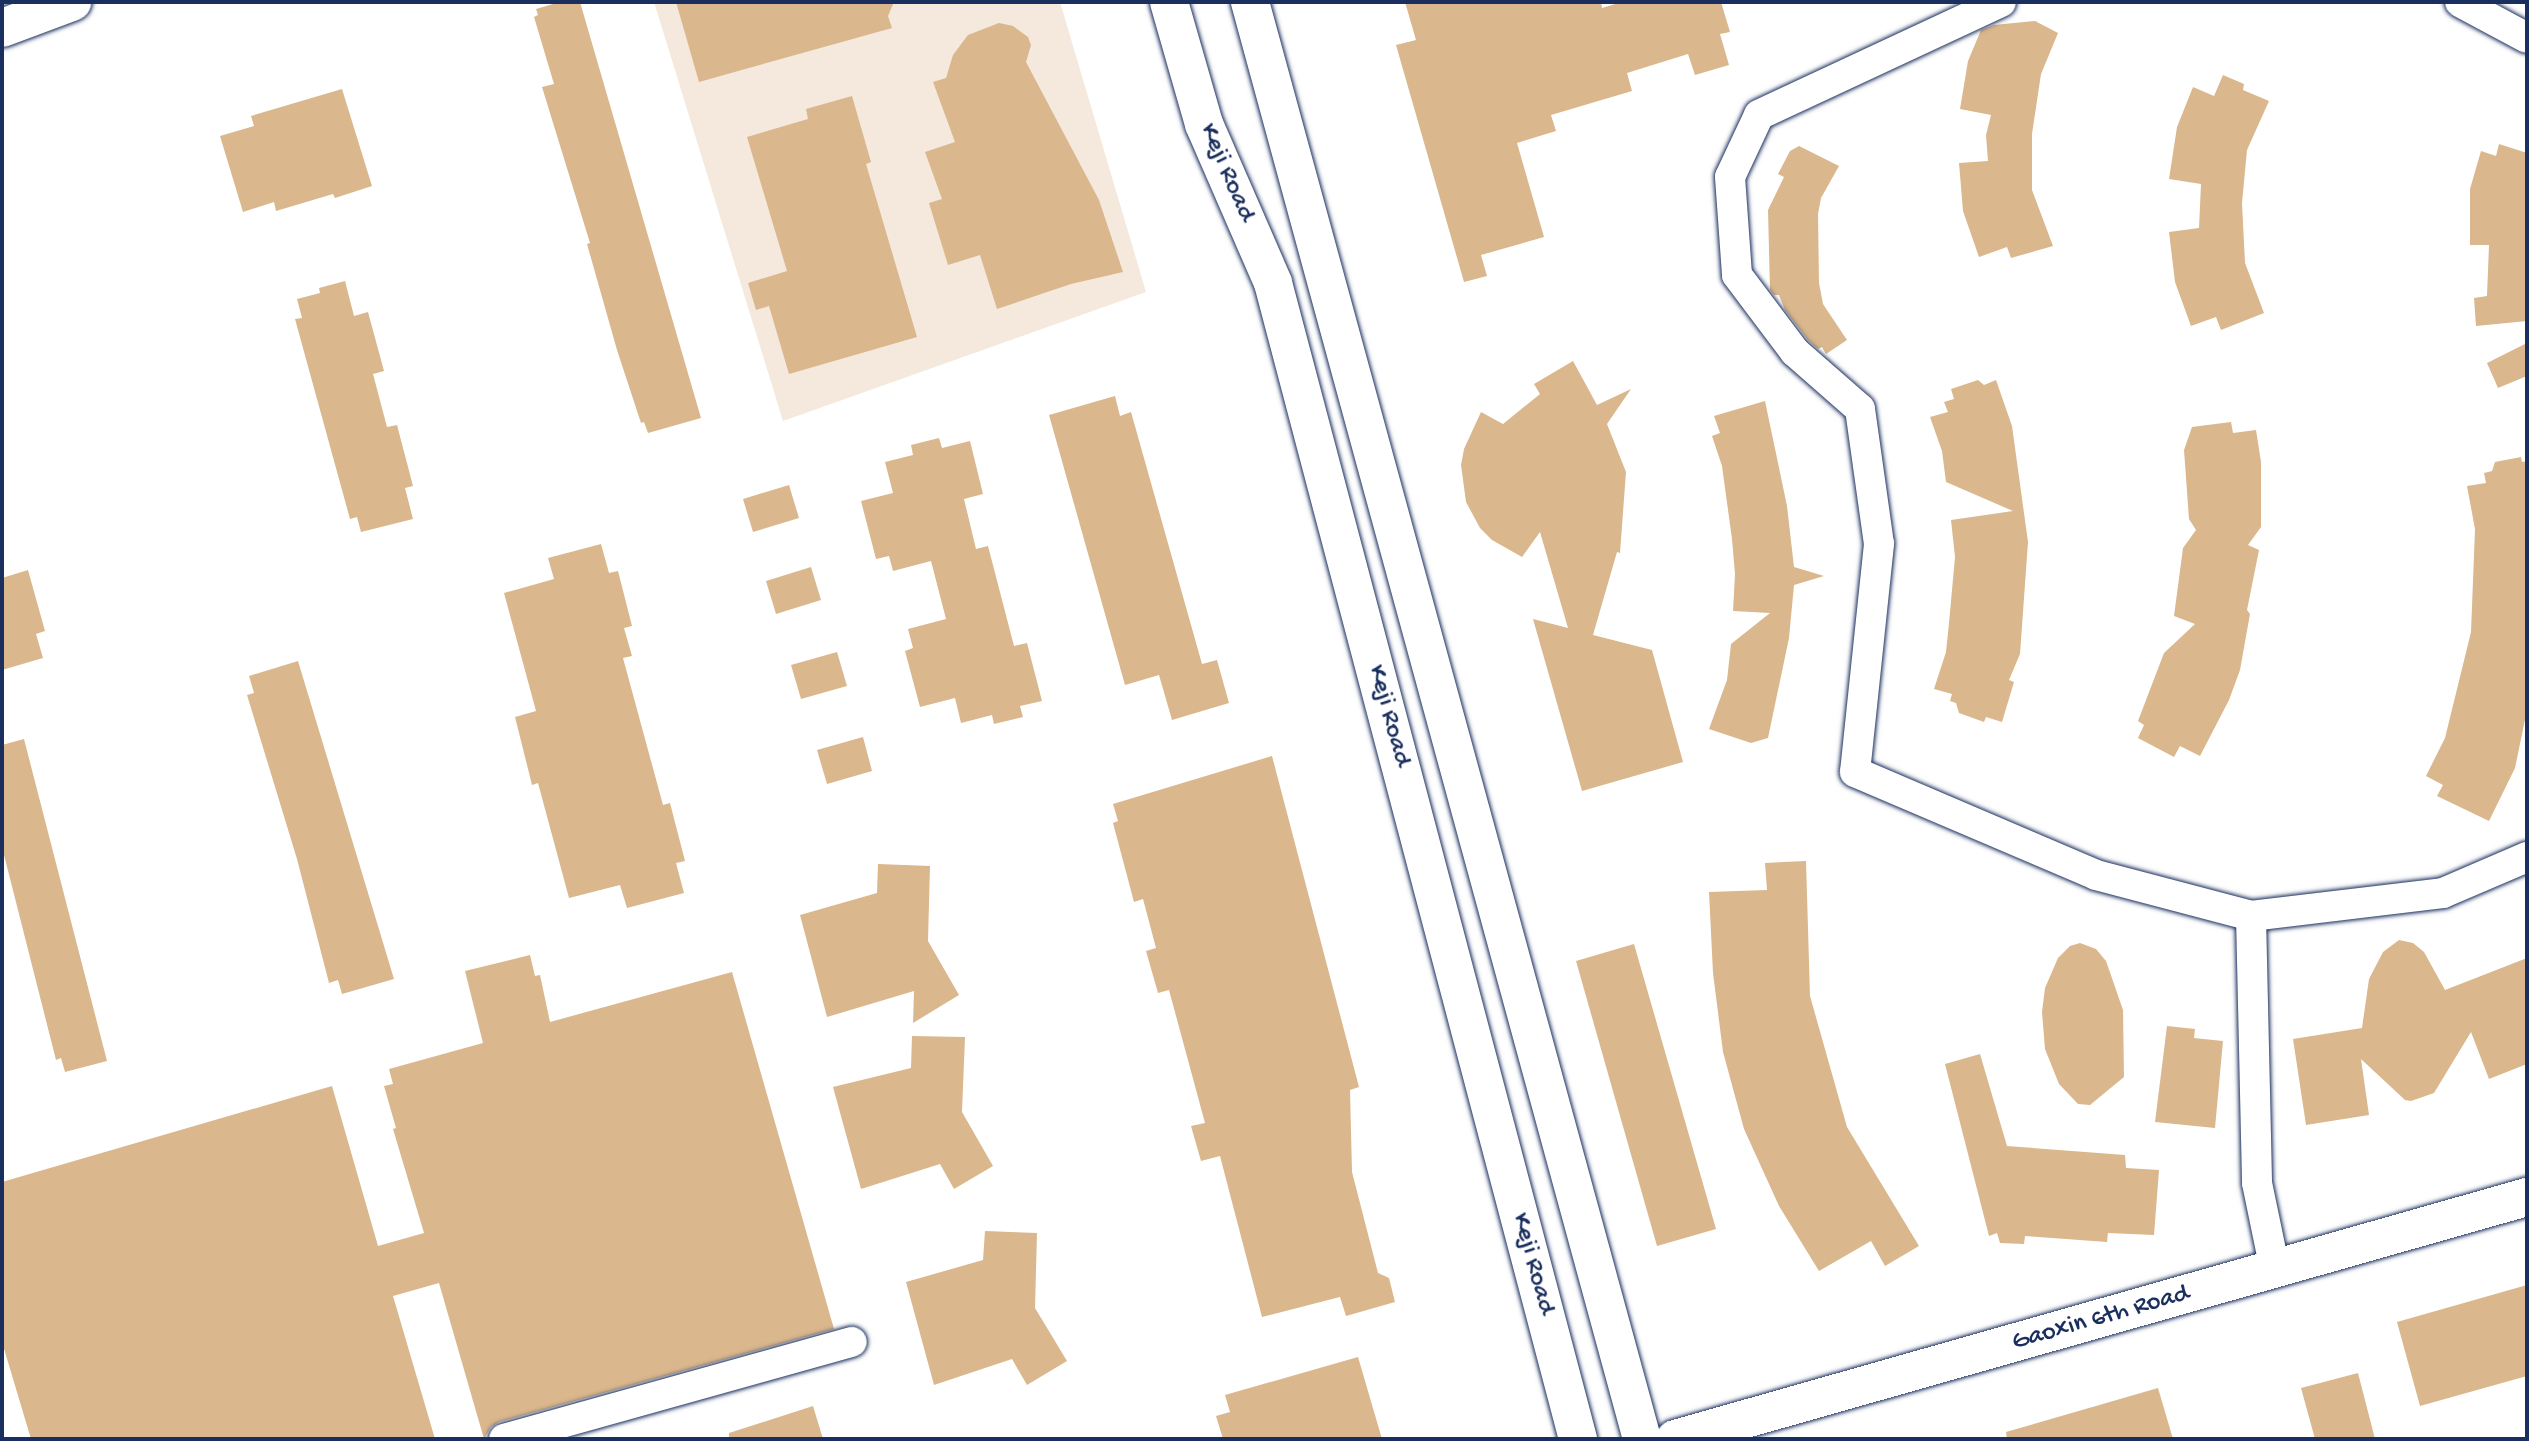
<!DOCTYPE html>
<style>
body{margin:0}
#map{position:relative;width:2529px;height:1441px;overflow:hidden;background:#fff;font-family:"Gochi Hand",sans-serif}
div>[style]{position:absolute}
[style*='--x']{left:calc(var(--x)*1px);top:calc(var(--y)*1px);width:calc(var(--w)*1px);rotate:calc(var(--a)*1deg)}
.built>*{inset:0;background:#f4e9dc}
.building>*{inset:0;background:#dab78c}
.roads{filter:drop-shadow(0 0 2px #1b2f5e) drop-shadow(0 0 2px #1b2f5e)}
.street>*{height:30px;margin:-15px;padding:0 15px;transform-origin:15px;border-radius:15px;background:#fff}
.secondary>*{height:38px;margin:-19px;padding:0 19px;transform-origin:19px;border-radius:19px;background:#fff}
.primary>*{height:38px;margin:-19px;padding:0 19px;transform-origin:19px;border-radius:19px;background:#fff}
span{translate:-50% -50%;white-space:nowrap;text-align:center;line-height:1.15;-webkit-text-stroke:5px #fff;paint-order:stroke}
.street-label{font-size:26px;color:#1b2f5e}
.frame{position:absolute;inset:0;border:4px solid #1b2f5e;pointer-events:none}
</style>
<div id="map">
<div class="built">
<div style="clip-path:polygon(654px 2px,1060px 2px,1146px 292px,783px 421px)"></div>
</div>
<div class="building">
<div style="clip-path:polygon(560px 2px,580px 2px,701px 418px,648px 433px,644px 422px,641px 423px,617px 350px,587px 244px,590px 243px,542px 87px,554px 84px,534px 17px,538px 15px,536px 9px)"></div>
<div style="clip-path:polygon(676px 2px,894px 2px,888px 16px,892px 28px,699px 82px)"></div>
<div style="clip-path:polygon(1405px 2px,1601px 2px,1602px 8px,1622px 2px,1721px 2px,1730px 32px,1720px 34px,1729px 65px,1695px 75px,1688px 54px,1627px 73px,1632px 91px,1551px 115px,1556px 131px,1517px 143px,1544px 237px,1481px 255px,1487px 276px,1464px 282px,1396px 45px,1416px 40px)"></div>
<div style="clip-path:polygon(2035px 21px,2058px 33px,2041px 74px,2032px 134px,2032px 190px,2053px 246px,2011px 258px,2007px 247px,1979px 257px,1963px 211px,1959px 163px,1988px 161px,1986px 135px,1991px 115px,1960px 109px,1968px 61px,1981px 30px,1994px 25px)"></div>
<div style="clip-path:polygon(999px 23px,1013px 26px,1028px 37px,1031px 45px,1026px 62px,1099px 200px,1123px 272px,1071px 284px,997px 309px,980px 255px,948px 265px,929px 203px,942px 199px,925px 152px,955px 142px,933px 82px,946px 78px,953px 55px,968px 35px)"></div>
<div style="clip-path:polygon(2223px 75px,2244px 84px,2243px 90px,2269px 101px,2247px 150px,2242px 203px,2245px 263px,2264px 313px,2221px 330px,2216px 317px,2191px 326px,2175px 282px,2169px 232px,2199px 228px,2201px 184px,2169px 179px,2177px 127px,2193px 87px,2214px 96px)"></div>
<div style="clip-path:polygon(342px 89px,372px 186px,335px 198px,333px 194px,276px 211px,274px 202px,243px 212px,220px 136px,254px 126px,251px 116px)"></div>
<div style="clip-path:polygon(852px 96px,871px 162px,866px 164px,917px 337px,789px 374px,769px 306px,756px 310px,748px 283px,787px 271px,747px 137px,808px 119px,806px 109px)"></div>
<div style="clip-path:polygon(2499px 144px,2527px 153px,2527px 321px,2476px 326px,2474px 298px,2487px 296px,2489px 245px,2470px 245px,2470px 189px,2481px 151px,2496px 156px)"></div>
<div style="clip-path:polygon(1799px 146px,1839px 166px,1821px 198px,1818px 214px,1819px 283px,1823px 304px,1847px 340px,1826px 354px,1822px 347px,1818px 349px,1808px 340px,1785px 310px,1779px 295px,1774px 295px,1770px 290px,1768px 210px,1784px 177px,1778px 174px,1790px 151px)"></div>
<div style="clip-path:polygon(345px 281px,354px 316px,368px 312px,384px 371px,373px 374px,387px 427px,397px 425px,413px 486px,405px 488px,413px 519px,361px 532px,357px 517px,350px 519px,295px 319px,302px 318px,297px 299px,320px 293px,319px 288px)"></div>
<div style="clip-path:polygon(2527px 343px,2527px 376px,2498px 388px,2487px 363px)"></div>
<div style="clip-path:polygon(1573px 361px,1597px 405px,1631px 389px,1607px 424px,1626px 472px,1620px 553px,1617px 552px,1593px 635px,1652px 650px,1683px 762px,1582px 791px,1533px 619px,1568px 628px,1540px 532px,1522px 557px,1492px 540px,1480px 528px,1466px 502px,1461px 465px,1464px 449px,1481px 412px,1503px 424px,1540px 394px,1534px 384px)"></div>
<div style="clip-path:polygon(1978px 380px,1984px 385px,1996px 380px,2012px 426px,2028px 542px,2020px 654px,2009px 680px,2014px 682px,2002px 722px,1986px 717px,1984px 722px,1959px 713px,1956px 703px,1950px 701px,1952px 694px,1934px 689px,1946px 652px,1949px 623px,1955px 557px,1951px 520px,2013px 511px,1946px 482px,1942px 451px,1930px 417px,1948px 412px,1944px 402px,1954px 399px,1951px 389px)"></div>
<div style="clip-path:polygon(1115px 396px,1120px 416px,1131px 412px,1202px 664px,1217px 660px,1229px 703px,1172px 720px,1159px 675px,1125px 685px,1049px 415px)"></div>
<div style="clip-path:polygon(1765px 401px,1787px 506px,1794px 567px,1824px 576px,1794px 585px,1789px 638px,1768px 738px,1751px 743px,1709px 729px,1727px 680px,1731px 644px,1770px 613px,1733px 611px,1735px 574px,1732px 539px,1722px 466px,1712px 436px,1720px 433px,1714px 416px)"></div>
<div style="clip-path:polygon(2231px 422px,2233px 433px,2256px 430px,2261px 462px,2261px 527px,2248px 545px,2259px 550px,2247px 610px,2250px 614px,2240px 670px,2229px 700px,2200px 756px,2180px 746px,2174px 757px,2138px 738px,2144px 725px,2138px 721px,2164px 653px,2195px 624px,2174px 616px,2183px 548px,2196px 530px,2189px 519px,2184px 450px,2192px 427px)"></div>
<div style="clip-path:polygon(939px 438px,942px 448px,970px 441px,983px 494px,964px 499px,976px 549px,988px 546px,1014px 646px,1027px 643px,1042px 701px,1020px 706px,1023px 717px,994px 724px,992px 715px,961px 723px,955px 698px,920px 707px,905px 651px,913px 648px,908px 629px,946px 619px,931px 561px,893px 571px,889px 556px,876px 559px,861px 501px,893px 493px,885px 462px,913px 455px,911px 445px)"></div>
<div style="clip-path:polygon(2521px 457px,2522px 462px,2527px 461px,2527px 710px,2515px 768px,2489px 821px,2437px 796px,2443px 785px,2426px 776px,2445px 738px,2471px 632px,2475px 529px,2467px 486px,2486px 483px,2484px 473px,2492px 471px,2495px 462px)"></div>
<div style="clip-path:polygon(789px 485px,799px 518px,753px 532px,743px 499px)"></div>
<div style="clip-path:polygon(601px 544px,609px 573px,618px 571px,632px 626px,624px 628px,632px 656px,623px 658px,663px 805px,670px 803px,685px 861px,676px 863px,684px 893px,627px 908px,620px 885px,569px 898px,538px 783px,532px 785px,515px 717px,536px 711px,504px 593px,554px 579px,548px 558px)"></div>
<div style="clip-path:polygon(811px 567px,821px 600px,776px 614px,766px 581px)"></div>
<div style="clip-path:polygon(28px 570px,45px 631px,36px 634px,43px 658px,2px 670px,2px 578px)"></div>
<div style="clip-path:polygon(837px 652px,847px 686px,801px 699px,791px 665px)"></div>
<div style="clip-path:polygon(298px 661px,394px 979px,342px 994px,338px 980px,329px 983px,297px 859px,247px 695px,254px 693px,249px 676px)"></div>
<div style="clip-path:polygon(863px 737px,872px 771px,827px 784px,817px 750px)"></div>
<div style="clip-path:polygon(24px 739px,107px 1061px,65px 1072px,61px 1058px,56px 1060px,2px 847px,2px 745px)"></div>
<div style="clip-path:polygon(1272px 756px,1359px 1087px,1350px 1090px,1352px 1172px,1378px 1273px,1389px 1278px,1395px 1302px,1346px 1316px,1340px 1297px,1262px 1317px,1220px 1156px,1201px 1161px,1191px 1126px,1205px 1123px,1169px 990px,1158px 993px,1146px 951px,1156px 948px,1143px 899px,1134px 902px,1113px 823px,1118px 821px,1113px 804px)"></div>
<div style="clip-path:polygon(1806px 861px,1810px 996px,1847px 1127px,1919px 1246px,1885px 1266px,1871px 1241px,1819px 1271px,1779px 1206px,1744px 1129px,1723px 1052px,1713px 973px,1709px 892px,1767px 890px,1765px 863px)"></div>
<div style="clip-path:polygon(878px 864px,930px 866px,928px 941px,959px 995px,913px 1023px,914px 991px,827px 1017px,800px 915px,877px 893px)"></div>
<div style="clip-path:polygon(2399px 940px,2413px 943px,2424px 952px,2445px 990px,2527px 958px,2527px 1064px,2489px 1079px,2471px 1032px,2434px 1093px,2411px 1101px,2405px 1100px,2361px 1059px,2369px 1115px,2306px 1125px,2293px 1039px,2362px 1028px,2369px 979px,2383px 952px)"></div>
<div style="clip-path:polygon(2080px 943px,2096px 949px,2106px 961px,2123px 1010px,2124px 1077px,2090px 1105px,2078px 1104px,2059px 1084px,2045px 1049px,2042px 1012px,2045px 988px,2058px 958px,2070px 946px)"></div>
<div style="clip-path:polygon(1634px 944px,1716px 1229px,1657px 1246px,1576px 961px)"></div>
<div style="clip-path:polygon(530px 955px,535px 976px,540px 975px,550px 1022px,732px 972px,834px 1329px,499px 1422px,491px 1427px,484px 1439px,439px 1283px,393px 1296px,435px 1439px,31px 1439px,2px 1342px,2px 1182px,332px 1086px,378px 1246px,424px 1233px,393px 1129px,396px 1128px,384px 1086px,393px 1084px,389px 1069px,483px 1043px,465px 971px)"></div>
<div style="clip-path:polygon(2167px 1026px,2195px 1029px,2194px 1038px,2223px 1041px,2215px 1128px,2155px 1122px)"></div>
<div style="clip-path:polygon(912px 1036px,965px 1037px,962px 1112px,993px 1166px,954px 1189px,940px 1164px,861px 1189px,833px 1087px,911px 1068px)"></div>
<div style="clip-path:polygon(1980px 1054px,2007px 1146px,2125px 1155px,2126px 1168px,2159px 1170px,2154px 1235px,2108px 1233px,2107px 1242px,2025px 1236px,2024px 1244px,2000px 1243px,1997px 1233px,1989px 1236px,1945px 1064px)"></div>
<div style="clip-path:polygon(985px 1231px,1037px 1233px,1035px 1308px,1067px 1361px,1027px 1385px,1012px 1359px,934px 1385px,906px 1282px,983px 1260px)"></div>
<div style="clip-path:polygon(2527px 1285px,2527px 1376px,2420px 1406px,2397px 1322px)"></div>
<div style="clip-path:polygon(1358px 1357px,1382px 1439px,1223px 1439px,1216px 1416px,1230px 1412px,1225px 1395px)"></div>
<div style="clip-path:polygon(2358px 1373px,2375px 1439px,2315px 1439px,2301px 1388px)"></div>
<div style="clip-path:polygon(2158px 1388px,2173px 1439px,2007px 1439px,2006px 1432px)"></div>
<div style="clip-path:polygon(813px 1406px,823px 1439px,729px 1439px,729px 1433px)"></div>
</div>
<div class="roads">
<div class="street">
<div style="--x:2001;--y:2;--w:267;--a:155"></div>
<div style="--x:1759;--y:115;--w:68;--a:115.1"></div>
<div style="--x:1730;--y:177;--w:98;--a:85.9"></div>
<div style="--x:1737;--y:275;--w:96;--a:53"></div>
<div style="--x:1795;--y:352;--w:86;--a:41.2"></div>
<div style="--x:1860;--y:409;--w:136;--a:82"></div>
<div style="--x:1879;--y:544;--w:229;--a:96"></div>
<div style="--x:1855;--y:772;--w:262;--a:23.1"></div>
<div style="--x:2096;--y:875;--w:160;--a:14.8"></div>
<div style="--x:2251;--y:916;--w:193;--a:-6.8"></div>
<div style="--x:2443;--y:893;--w:91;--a:-23.2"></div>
<div style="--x:2460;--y:2;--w:76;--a:28.2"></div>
<div style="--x:2251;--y:916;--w:267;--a:88.7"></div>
<div style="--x:2257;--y:1183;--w:89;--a:78.3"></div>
<div style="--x:504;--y:1439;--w:361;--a:-15.6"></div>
</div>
<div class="secondary">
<div style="--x:1675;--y:1439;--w:886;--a:-15.86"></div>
</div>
<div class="primary">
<div style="--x:1169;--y:2;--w:127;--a:74"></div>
<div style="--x:1204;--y:124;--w:173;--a:66.5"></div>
<div style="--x:1273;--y:283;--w:1196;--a:75.22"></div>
<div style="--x:1250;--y:2;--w:1490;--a:74.74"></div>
<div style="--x:2;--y:28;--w:75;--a:-20.4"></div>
</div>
</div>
<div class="street-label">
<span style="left:1226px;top:173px;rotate:67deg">Keji Road</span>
<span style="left:1388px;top:716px;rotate:75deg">Keji Road</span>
<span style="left:1532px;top:1264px;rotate:75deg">Keji Road</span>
<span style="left:2101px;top:1319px;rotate:-16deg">Gaoxin 6th Road</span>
</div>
<div class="frame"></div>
</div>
